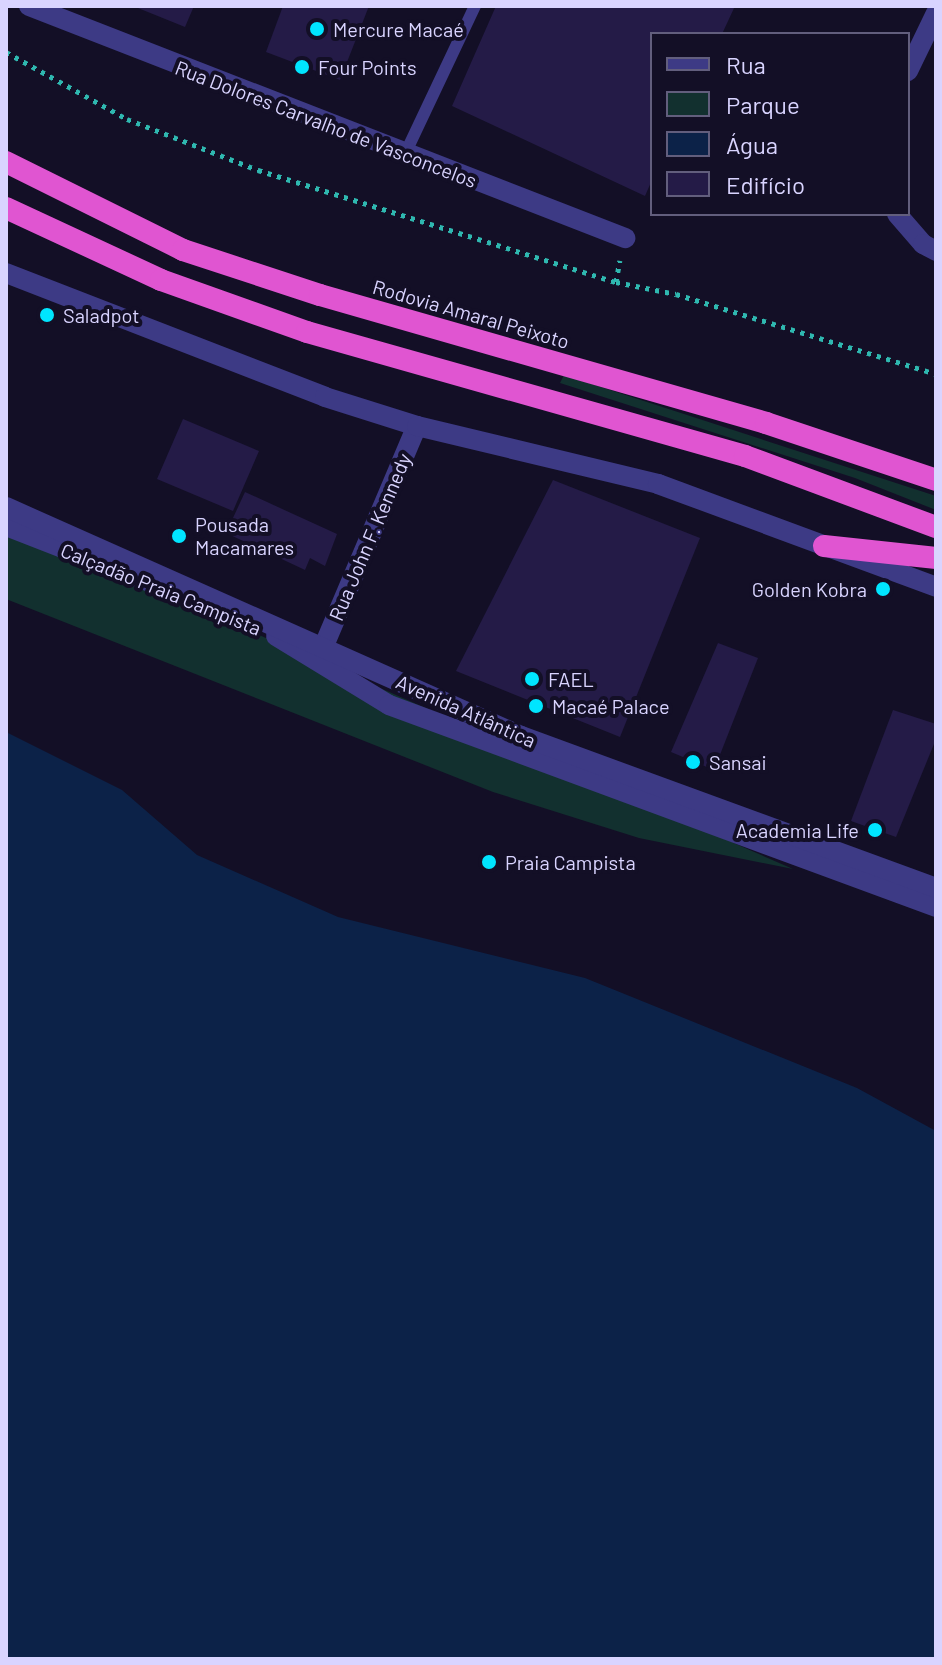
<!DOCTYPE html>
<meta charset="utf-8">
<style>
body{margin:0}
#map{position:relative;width:942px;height:1665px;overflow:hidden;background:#130f26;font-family:Barlow,sans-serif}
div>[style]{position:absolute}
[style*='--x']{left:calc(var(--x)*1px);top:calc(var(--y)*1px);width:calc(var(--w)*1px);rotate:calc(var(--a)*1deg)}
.green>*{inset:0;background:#12302f}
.water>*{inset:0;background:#0c2248}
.building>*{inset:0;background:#241b47}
.path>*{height:5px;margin-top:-2.5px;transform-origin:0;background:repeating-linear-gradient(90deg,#2fb8b0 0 4px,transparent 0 10px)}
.service>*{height:12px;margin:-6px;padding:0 6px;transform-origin:6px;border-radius:6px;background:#3d3a85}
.pedestrian>*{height:20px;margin:-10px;padding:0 10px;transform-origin:10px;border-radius:10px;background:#3d3a85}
.minor>*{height:20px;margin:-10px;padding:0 10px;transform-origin:10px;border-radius:10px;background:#3d3a85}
.tertiary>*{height:20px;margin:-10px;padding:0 10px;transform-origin:10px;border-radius:10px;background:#3d3a85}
.trunk>*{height:22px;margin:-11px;padding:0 11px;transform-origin:11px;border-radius:11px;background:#e055d1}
.dots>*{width:22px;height:22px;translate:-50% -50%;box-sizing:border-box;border:4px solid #130f26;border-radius:50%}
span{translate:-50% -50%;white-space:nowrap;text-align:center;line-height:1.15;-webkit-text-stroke:8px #130f26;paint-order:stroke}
.poi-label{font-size:20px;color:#d9d4ff}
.left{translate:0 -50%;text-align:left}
.right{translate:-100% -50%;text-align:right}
.street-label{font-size:20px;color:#d9d4ff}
.frame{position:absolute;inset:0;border:8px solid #d9d4ff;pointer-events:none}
.legend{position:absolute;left:650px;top:32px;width:260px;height:184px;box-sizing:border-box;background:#130f26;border:2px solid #625e7d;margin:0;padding:10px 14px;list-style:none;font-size:24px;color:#d9d4ff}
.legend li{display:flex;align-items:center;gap:16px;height:40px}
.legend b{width:40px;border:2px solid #625e7d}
</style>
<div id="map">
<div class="green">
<div style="clip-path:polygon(564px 375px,936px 496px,936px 510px,855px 478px,560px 383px)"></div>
<div style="clip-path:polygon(6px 524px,793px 869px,639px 838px,493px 792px,6px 599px)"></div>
</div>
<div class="water">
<div style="clip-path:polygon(6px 732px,122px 790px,197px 855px,338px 917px,585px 978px,857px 1088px,936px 1131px,936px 1659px,6px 1659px)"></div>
</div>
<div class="building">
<div style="clip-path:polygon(133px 6px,194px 6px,185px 27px)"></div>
<div style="clip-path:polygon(283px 6px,369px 6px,340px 80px,266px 52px)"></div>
<div style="clip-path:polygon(496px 6px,735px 6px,722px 34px,652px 34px,652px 180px,645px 196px,452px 106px)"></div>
<div style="clip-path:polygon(183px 419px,259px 451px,233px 511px,157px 479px)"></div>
<div style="clip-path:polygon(553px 480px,700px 538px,620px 737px,456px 671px)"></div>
<div style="clip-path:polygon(245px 492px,337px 534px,325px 566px,310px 558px,305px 570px,226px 533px)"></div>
<div style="clip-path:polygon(718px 643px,758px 658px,714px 770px,671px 752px)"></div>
<div style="clip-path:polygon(893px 710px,936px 724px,936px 739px,896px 837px,851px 821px)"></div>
</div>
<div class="path">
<div style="--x:6;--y:52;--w:138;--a:29"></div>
<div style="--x:127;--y:119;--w:141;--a:21.3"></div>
<div style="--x:258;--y:170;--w:375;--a:17.4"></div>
<div style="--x:616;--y:282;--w:61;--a:11.3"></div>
<div style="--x:676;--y:294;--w:272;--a:17.1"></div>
<div style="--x:616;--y:282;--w:22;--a:-80"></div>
</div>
<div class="service">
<div style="--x:405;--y:154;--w:164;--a:-64.7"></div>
</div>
<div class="pedestrian">
<div style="--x:6;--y:526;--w:179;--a:21.3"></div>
<div style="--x:276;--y:636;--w:132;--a:31.4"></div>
<div style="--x:389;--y:705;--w:583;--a:20.27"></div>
</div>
<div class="minor">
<div style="--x:29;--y:6;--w:640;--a:21.27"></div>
<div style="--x:908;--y:71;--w:64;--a:-64.2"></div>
<div style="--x:897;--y:214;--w:40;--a:49"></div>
<div style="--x:923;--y:244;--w:15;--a:28"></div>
<div style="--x:323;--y:648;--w:241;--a:-67.1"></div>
</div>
<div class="tertiary">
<div style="--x:6;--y:273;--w:342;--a:21.2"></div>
<div style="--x:325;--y:397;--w:96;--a:17.5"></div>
<div style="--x:417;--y:426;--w:248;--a:13.5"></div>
<div style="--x:658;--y:484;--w:296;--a:20.3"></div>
<div style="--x:6;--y:507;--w:564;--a:23.97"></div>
<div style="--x:521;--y:736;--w:442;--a:20.1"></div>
</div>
<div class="trunk">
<div style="--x:6;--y:162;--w:198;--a:26.4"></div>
<div style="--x:183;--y:250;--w:144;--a:18.2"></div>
<div style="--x:320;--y:295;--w:464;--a:16"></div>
<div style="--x:766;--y:423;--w:179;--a:18.5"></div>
<div style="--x:6;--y:208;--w:171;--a:24.9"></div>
<div style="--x:161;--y:280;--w:155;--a:19.6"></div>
<div style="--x:307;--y:332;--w:455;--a:15.8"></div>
<div style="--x:745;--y:456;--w:204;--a:20.4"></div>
<div style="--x:824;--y:546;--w:113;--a:6.1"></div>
</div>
<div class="dots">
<div style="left:317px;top:29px;background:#00e5ff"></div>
<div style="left:302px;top:67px;background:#00e5ff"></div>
<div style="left:47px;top:315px;background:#00e5ff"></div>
<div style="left:179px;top:536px;background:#00e5ff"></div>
<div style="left:883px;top:589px;background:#00e5ff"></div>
<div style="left:532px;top:679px;background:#00e5ff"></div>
<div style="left:536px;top:706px;background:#00e5ff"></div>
<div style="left:693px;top:762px;background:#00e5ff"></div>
<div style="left:875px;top:830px;background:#00e5ff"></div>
<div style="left:489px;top:862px;background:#00e5ff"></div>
</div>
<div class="poi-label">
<span class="left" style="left:333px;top:29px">Mercure Macaé</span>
<span class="left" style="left:318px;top:67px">Four Points</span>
<span class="left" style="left:63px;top:315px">Saladpot</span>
<span class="left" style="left:195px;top:536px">Pousada<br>Macamares</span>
<span class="right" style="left:867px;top:589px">Golden Kobra</span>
<span class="left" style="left:548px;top:679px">FAEL</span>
<span class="left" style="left:552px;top:706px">Macaé Palace</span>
<span class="left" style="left:709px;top:762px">Sansai</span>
<span class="right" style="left:859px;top:830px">Academia Life</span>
<span class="left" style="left:505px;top:862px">Praia Campista</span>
</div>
<div class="street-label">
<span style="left:326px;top:124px;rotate:21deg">Rua Dolores Carvalho de Vasconcelos</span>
<span style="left:471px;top:314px;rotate:16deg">Rodovia Amaral Peixoto</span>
<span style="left:370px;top:537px;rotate:-67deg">Rua John F. Kennedy</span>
<span style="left:161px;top:589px;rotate:22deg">Calçadão Praia Campista</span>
<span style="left:466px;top:711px;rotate:24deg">Avenida Atlântica</span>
</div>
<div class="frame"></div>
<ul class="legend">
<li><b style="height:10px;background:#3d3a85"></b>Rua</li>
<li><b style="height:22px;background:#12302f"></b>Parque</li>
<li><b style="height:22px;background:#0c2248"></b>Água</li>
<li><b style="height:22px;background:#241b47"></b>Edifício</li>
</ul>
</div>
